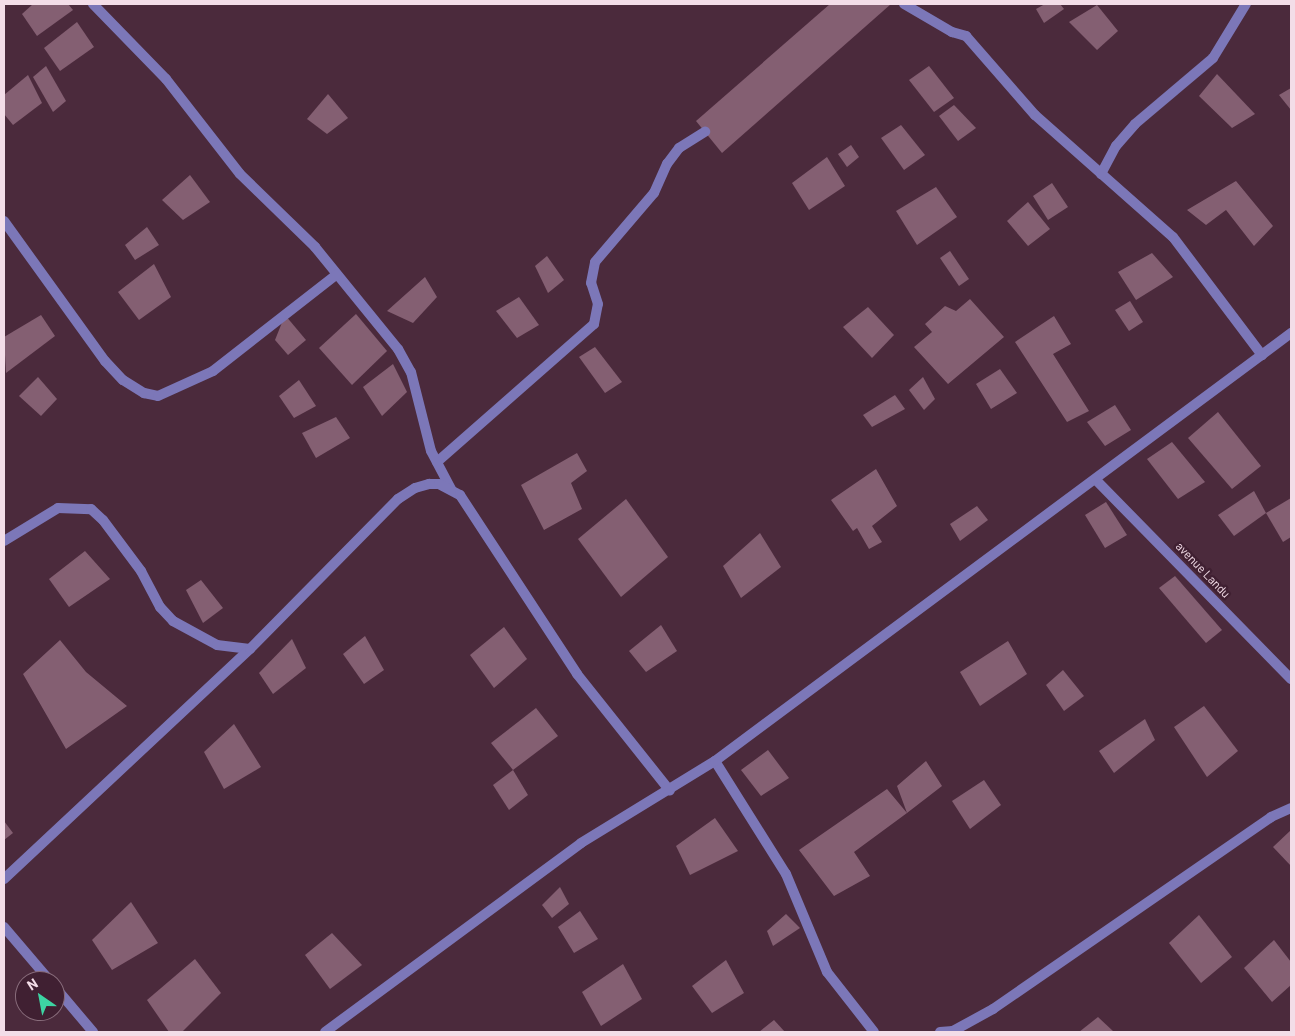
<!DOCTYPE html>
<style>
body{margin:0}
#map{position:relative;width:1295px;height:1036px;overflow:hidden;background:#4b2a3c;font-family:Barlow,sans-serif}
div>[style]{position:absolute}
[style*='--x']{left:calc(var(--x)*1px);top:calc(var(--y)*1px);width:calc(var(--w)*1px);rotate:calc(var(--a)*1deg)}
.building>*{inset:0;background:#845f72}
.service>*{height:10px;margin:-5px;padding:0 5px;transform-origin:5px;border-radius:5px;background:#7c77b8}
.minor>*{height:10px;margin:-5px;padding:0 5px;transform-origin:5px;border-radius:5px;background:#7c77b8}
span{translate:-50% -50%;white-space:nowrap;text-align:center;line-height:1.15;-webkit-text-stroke:5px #402032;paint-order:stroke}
.street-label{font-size:12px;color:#f3dde8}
.frame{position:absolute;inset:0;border:5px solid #f3dde8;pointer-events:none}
.north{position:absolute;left:15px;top:971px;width:50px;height:50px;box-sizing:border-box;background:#402032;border:1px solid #886c7b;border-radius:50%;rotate:327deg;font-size:14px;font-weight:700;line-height:20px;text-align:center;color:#f3dde8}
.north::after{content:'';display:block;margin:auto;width:18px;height:22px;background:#3dd4a3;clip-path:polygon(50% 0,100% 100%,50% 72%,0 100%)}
</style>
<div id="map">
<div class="building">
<div style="clip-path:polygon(33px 4px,68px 4px,73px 10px,37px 36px,22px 14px)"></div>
<div style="clip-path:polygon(830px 4px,891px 4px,722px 153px,696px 121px)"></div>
<div style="clip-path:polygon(1045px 4px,1060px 4px,1064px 9px,1044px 23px,1036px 9px)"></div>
<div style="clip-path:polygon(1097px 5px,1118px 31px,1097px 50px,1069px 22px)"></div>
<div style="clip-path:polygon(77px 22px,94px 47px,60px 71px,44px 48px)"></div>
<div style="clip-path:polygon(46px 66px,66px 101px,53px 112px,33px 77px)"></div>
<div style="clip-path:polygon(929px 66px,954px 98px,934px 112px,909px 80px)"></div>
<div style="clip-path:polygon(1217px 74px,1255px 114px,1232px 128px,1199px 96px)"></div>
<div style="clip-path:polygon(28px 75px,42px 103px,13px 125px,4px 114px,4px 95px)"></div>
<div style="clip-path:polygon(1291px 88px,1291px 110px,1279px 95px)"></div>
<div style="clip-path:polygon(328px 94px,348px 118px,327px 134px,307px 119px)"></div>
<div style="clip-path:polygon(954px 105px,976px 128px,958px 141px,939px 116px)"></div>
<div style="clip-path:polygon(901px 125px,925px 155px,904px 170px,881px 138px)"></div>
<div style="clip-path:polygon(851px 145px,859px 157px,847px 167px,838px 154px)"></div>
<div style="clip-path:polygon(827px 157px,845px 186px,809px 210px,792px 183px)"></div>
<div style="clip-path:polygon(190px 175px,210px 202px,183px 220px,162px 200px)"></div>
<div style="clip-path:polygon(1236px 181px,1273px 226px,1254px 246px,1226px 210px,1206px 225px,1187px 210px)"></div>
<div style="clip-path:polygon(1052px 183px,1068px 207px,1048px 220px,1033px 196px)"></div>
<div style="clip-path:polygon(936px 187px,957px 217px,917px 245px,896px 211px)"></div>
<div style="clip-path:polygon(1028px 202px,1050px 229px,1028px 246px,1007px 221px)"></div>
<div style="clip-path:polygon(147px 227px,159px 245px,135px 260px,125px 245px)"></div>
<div style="clip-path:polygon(950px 251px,969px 279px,959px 286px,940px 258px)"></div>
<div style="clip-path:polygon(1152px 253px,1173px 277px,1136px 300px,1118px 272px)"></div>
<div style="clip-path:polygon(547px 256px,564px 280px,548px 293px,535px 266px)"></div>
<div style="clip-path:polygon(154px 264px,171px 297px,139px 320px,118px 292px)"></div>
<div style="clip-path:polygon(425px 277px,437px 297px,413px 323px,387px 311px)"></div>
<div style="clip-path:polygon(519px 297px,539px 325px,517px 338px,496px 311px)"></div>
<div style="clip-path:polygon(970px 299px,1004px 337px,948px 384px,914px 347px,932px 332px,925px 324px,945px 306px,956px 311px)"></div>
<div style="clip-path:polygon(1130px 301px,1143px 322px,1129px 331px,1115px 310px)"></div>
<div style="clip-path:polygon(868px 307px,894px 335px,872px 358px,843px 327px)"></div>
<div style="clip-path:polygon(356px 314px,387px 351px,352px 385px,319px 348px)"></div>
<div style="clip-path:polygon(41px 315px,55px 336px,6px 373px,4px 337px)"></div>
<div style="clip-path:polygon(285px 315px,306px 340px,288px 355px,275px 340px)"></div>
<div style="clip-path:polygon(1054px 316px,1071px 344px,1053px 354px,1089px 411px,1067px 422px,1015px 342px)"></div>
<div style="clip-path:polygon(595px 347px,622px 382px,605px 393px,579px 357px)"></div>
<div style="clip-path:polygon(393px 364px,407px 392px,382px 416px,363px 387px)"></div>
<div style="clip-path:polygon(1000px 369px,1017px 393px,991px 409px,976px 384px)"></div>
<div style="clip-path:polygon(38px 377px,57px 399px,41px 416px,19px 396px)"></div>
<div style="clip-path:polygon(923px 377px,935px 399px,924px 410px,909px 390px)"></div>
<div style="clip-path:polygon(299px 380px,316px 406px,294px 418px,279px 396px)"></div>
<div style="clip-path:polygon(895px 395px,905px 409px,872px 427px,863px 415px)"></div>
<div style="clip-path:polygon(1115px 405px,1131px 430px,1105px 446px,1087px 422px)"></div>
<div style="clip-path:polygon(1218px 412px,1261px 466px,1232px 489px,1188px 438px)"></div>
<div style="clip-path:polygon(336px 417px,350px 438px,316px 458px,302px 433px)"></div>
<div style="clip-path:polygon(1172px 442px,1205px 482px,1178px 499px,1147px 459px)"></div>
<div style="clip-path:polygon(577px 453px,587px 471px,571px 483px,582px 509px,544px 530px,521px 485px)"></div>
<div style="clip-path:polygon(876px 469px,897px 506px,872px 526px,882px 542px,869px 549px,857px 528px,853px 531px,831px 500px)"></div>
<div style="clip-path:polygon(1254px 491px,1266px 513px,1234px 536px,1218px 515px)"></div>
<div style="clip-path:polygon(1291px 498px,1291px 537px,1283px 542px,1266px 513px)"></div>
<div style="clip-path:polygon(626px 499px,668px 557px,621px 597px,578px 539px)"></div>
<div style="clip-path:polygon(1106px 502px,1127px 535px,1105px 548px,1085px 515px)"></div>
<div style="clip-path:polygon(977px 506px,988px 520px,960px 541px,950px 524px)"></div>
<div style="clip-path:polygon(760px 533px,781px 567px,741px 598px,723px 566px)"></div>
<div style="clip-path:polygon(85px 551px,110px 579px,69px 607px,49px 579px)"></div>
<div style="clip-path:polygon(1175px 576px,1222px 630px,1206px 643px,1159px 588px)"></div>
<div style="clip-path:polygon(201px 580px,223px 608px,203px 623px,186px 590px)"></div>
<div style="clip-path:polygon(661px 625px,677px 651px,646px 672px,629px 651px)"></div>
<div style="clip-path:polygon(504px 627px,527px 659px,494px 688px,470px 655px)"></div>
<div style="clip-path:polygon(365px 636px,384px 670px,364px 684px,343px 654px)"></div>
<div style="clip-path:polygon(292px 639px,306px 668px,273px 694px,259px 673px)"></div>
<div style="clip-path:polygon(60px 640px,86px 672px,127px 706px,66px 749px,23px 674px)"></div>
<div style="clip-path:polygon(1008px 641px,1027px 674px,980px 706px,960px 672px)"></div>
<div style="clip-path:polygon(1063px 670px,1084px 696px,1064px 711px,1046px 685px)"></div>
<div style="clip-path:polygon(1204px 706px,1238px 751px,1207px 777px,1174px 727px)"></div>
<div style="clip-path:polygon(536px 708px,558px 736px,513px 770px,491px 743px)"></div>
<div style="clip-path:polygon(1145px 719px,1155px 740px,1114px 773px,1099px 751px)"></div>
<div style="clip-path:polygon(234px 724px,261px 767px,224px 789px,204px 752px)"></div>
<div style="clip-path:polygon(768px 750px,789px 778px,761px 796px,741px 770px)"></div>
<div style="clip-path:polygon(926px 761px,942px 786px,907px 813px,854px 852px,870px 876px,834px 896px,799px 850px,887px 789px,907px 813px,897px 786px)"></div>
<div style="clip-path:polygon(513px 770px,528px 795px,509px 810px,493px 785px)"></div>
<div style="clip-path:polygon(984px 780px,1001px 805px,970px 829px,952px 801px)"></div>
<div style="clip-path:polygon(715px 818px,738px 851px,690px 875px,676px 846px)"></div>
<div style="clip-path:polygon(4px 821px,13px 833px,4px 840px)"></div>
<div style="clip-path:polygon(1291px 830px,1291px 866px,1273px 847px)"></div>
<div style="clip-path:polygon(560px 887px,569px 904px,552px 918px,542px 905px)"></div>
<div style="clip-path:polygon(131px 902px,158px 943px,112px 970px,92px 940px)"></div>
<div style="clip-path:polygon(580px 911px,598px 939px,574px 953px,558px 927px)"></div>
<div style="clip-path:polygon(786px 914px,800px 928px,773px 946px,767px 931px)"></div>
<div style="clip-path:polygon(1199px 915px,1232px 957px,1201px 983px,1169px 943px)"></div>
<div style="clip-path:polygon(332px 933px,362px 965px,330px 989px,305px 955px)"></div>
<div style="clip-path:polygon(1274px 940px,1291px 962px,1291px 985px,1272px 1002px,1244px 968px)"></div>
<div style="clip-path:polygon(195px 959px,221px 993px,182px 1032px,169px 1032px,147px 1000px)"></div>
<div style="clip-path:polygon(726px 960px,744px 993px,712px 1013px,692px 986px)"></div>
<div style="clip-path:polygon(623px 964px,642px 999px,601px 1026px,582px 992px)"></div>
<div style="clip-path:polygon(1098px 1017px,1114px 1032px,1079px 1032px)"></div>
<div style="clip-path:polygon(774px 1020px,785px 1032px,759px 1032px)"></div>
</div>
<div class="service">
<div style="--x:437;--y:462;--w:209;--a:-41.3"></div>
<div style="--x:594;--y:324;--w:20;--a:-79"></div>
<div style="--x:598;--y:304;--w:22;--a:-108"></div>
<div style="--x:591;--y:283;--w:21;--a:-79"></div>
<div style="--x:595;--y:262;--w:91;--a:-49.5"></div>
<div style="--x:654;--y:193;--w:32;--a:-66"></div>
<div style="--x:667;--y:164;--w:20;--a:-53"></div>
<div style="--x:679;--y:148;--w:31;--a:-32"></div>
</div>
<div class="minor">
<div style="--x:93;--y:4;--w:105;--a:45.8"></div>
<div style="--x:166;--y:79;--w:120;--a:52.1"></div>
<div style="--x:240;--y:174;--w:105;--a:44.2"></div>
<div style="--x:315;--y:247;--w:132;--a:50.9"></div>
<div style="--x:398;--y:349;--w:26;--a:61"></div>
<div style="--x:411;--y:372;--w:81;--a:75.8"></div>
<div style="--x:431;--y:451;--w:43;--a:62.2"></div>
<div style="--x:904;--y:4;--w:56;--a:30.3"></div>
<div style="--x:952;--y:32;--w:15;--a:16"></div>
<div style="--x:966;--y:36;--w:105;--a:48.9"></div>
<div style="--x:1035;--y:115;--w:184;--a:41.5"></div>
<div style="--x:1173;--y:237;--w:148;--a:53"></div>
<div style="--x:1101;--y:174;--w:32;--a:-62"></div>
<div style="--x:1116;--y:146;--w:29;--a:-49"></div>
<div style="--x:1135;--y:124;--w:102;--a:-40.2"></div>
<div style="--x:1213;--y:58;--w:63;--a:-58.6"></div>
<div style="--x:4;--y:221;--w:173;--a:54.2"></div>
<div style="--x:105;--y:361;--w:26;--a:47"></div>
<div style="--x:123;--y:380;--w:25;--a:32"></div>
<div style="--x:144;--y:393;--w:14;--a:12"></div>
<div style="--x:158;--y:396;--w:60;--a:-24.4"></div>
<div style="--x:213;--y:371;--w:157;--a:-38"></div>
<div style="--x:1096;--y:480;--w:279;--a:45.6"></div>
<div style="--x:4;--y:541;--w:63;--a:-31.4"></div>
<div style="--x:58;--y:508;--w:33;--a:2"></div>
<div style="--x:91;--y:509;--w:16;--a:43"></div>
<div style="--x:103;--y:520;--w:64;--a:53.3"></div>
<div style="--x:141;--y:571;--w:41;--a:62.2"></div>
<div style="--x:160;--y:607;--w:19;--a:47"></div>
<div style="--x:173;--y:621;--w:50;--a:28.6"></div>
<div style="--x:217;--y:645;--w:33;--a:7"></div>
<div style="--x:715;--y:761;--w:133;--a:57.9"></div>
<div style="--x:786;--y:874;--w:106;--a:67.3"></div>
<div style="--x:827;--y:972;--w:76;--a:51.9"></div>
<div style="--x:4;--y:879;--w:337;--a:-43.1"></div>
<div style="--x:250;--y:649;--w:211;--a:-45.4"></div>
<div style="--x:398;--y:499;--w:20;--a:-33"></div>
<div style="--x:415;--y:488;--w:15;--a:-16"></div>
<div style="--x:429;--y:484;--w:10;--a:0"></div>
<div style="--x:439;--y:484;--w:24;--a:28"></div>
<div style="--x:460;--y:495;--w:214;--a:56.8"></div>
<div style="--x:577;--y:674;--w:149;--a:51.5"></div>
<div style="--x:4;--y:927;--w:71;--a:49.6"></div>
<div style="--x:55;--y:987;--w:59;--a:49.8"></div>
<div style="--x:325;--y:1032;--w:318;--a:-36.4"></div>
<div style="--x:581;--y:843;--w:157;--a:-31.5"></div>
<div style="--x:715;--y:761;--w:718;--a:-36.61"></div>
<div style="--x:940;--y:1032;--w:13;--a:-4"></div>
<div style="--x:953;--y:1031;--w:46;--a:-28.8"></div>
<div style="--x:993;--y:1009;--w:338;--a:-34.6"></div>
<div style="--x:1271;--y:817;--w:22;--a:-24"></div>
</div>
<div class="street-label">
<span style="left:1203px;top:570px;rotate:46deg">avenue Landu</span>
</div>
<div class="frame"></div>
<div class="north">N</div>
</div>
